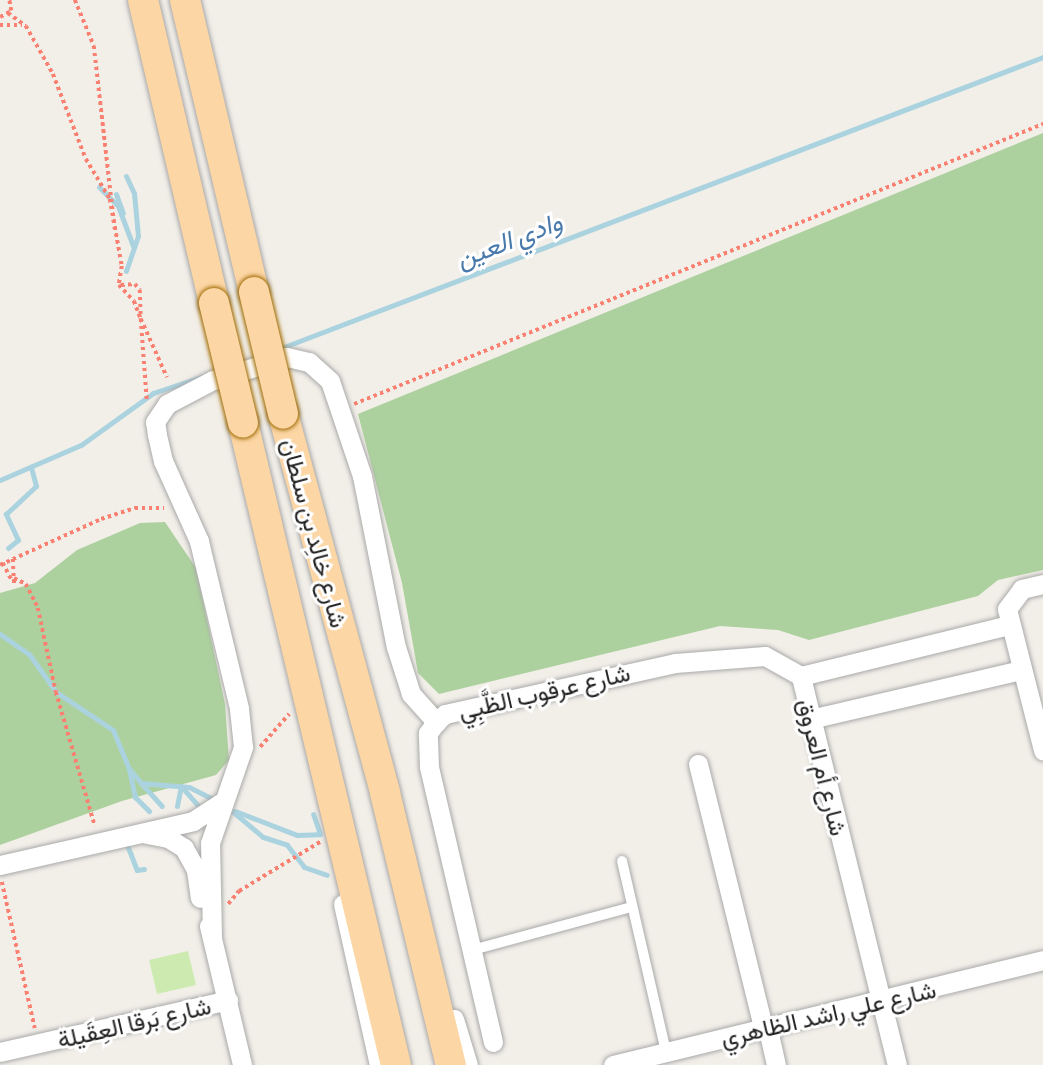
<!DOCTYPE html>
<meta charset="utf-8">
<style>
body{margin:0}
#map{position:relative;width:1043px;height:1065px;overflow:hidden;background:#f2efe9;font-family:Manrope,Vazirmatn,sans-serif}
div>[style]{position:absolute}
[style*='--x']{left:calc(var(--x)*1px);top:calc(var(--y)*1px);width:calc(var(--w)*1px);rotate:calc(var(--a)*1deg)}
.grass>*{inset:0;background:#cdebb0}
.forest>*{inset:0;background:#add19e}
.stream>*{height:5px;margin:-2.5px;padding:0 2.5px;transform-origin:2.5px;border-radius:2.5px;background:#aad3df}
.path>*{height:3.5px;margin-top:-1.75px;transform-origin:0;background:repeating-linear-gradient(90deg,#fa8072 0 3.5px,transparent 0 7px)}
.roads{filter:drop-shadow(0 0 2px #a9a9a9) drop-shadow(0 0 2px #a9a9a9)}
.service>*{height:10px;margin:-5px;padding:0 5px;transform-origin:5px;border-radius:5px;background:#fff}
.minor>*{height:19px;margin:-9.5px;padding:0 9.5px;transform-origin:9.5px;border-radius:9.5px;background:#fff}
.primary>*{height:30px;margin:-15px;padding:0 15px;transform-origin:15px;border-radius:15px;background:#fcd6a4}
.bridges{filter:drop-shadow(0 0 2px #a06b00) drop-shadow(0 0 2px #a06b00)}
.primary-bridge>*{height:30px;margin:-15px;padding:0 15px;transform-origin:15px;border-radius:15px;background:#fcd6a4}
span{translate:-50% -50%;white-space:nowrap;text-align:center;line-height:1.15;-webkit-text-stroke:6px #fff;paint-order:stroke}
.street-label{font-size:24px;color:#222}
.water-label{font-size:26px;color:#4a7aab;font-style:italic}
</style>
<div id="map">
<div class="grass">
<div style="clip-path:polygon(188px 951px,196px 985px,157px 994px,149px 960px)"></div>
</div>
<div class="forest">
<div style="clip-path:polygon(1043px 133px,1043px 570px,998px 580px,978px 596px,809px 640px,778px 630px,720px 626px,439px 694px,418px 673px,402px 583px,358px 414px)"></div>
<div style="clip-path:polygon(165px 522px,196px 568px,225px 704px,229px 760px,216px 775px,122px 801px,0 845px,0 593px,35px 583px,77px 550px,140px 523px)"></div>
</div>
<div class="stream">
<div style="--x:126;--y:176;--w:19;--a:65"></div>
<div style="--x:134;--y:193;--w:43;--a:84.7"></div>
<div style="--x:138;--y:236;--w:37;--a:109"></div>
<div style="--x:99;--y:187;--w:27;--a:45"></div>
<div style="--x:118;--y:206;--w:43;--a:69.4"></div>
<div style="--x:116;--y:194;--w:20;--a:70"></div>
<div style="--x:276;--y:350;--w:821;--a:-20.91"></div>
<div style="--x:0;--y:480;--w:88;--a:-23.4"></div>
<div style="--x:81;--y:445;--w:89;--a:-35.8"></div>
<div style="--x:153;--y:393;--w:51;--a:-18.4"></div>
<div style="--x:8;--y:548;--w:13;--a:-39"></div>
<div style="--x:18;--y:540;--w:29;--a:-115"></div>
<div style="--x:6;--y:514;--w:41;--a:-43"></div>
<div style="--x:36;--y:486;--w:20;--a:-105"></div>
<div style="--x:0;--y:634;--w:35;--a:35"></div>
<div style="--x:29;--y:654;--w:47;--a:54.6"></div>
<div style="--x:56;--y:692;--w:69;--a:33.7"></div>
<div style="--x:113;--y:730;--w:42;--a:67.7"></div>
<div style="--x:129;--y:769;--w:18;--a:49"></div>
<div style="--x:141;--y:783;--w:48;--a:4.8"></div>
<div style="--x:189;--y:787;--w:31;--a:27"></div>
<div style="--x:129;--y:769;--w:29;--a:78"></div>
<div style="--x:135;--y:797;--w:20;--a:45"></div>
<div style="--x:141;--y:783;--w:31;--a:48"></div>
<div style="--x:181;--y:786;--w:28;--a:49"></div>
<div style="--x:177;--y:806;--w:20;--a:-79"></div>
<div style="--x:226;--y:806;--w:48;--a:40"></div>
<div style="--x:263;--y:837;--w:25;--a:18"></div>
<div style="--x:287;--y:845;--w:28;--a:52"></div>
<div style="--x:304;--y:867;--w:24;--a:19"></div>
<div style="--x:235;--y:811;--w:66;--a:21.2"></div>
<div style="--x:297;--y:835;--w:23;--a:-2"></div>
<div style="--x:320;--y:834;--w:21;--a:-109"></div>
<div style="--x:126;--y:842;--w:30;--a:69"></div>
<div style="--x:137;--y:870;--w:7;--a:-8"></div>
</div>
<div class="path">
<div style="--x:75;--y:0;--w:50;--a:67.6"></div>
<div style="--x:94;--y:46;--w:184;--a:83.5"></div>
<div style="--x:8;--y:13;--w:22;--a:36"></div>
<div style="--x:26;--y:26;--w:55;--a:60.6"></div>
<div style="--x:53;--y:74;--w:91;--a:68.8"></div>
<div style="--x:86;--y:159;--w:47;--a:59"></div>
<div style="--x:110;--y:199;--w:68;--a:79.8"></div>
<div style="--x:122;--y:266;--w:19;--a:99"></div>
<div style="--x:119;--y:285;--w:22;--a:47"></div>
<div style="--x:134;--y:301;--w:19;--a:69"></div>
<div style="--x:141;--y:319;--w:81;--a:85.8"></div>
<div style="--x:0;--y:17;--w:13;--a:-29"></div>
<div style="--x:11;--y:11;--w:11;--a:-100"></div>
<div style="--x:0;--y:25;--w:22;--a:0"></div>
<div style="--x:121;--y:285;--w:14;--a:-4"></div>
<div style="--x:135;--y:284;--w:8;--a:50"></div>
<div style="--x:140;--y:290;--w:29;--a:88"></div>
<div style="--x:141;--y:319;--w:64;--a:65.9"></div>
<div style="--x:354;--y:404;--w:744;--a:-22.12"></div>
<div style="--x:13;--y:559;--w:19;--a:87"></div>
<div style="--x:14;--y:578;--w:13;--a:27"></div>
<div style="--x:26;--y:584;--w:27;--a:63"></div>
<div style="--x:38;--y:608;--w:86;--a:77.9"></div>
<div style="--x:56;--y:692;--w:140;--a:73.8"></div>
<div style="--x:3;--y:563;--w:20;--a:63"></div>
<div style="--x:12;--y:581;--w:5;--a:0"></div>
<div style="--x:0;--y:565;--w:111;--a:-24.5"></div>
<div style="--x:101;--y:519;--w:36;--a:-18"></div>
<div style="--x:135;--y:508;--w:29;--a:0"></div>
<div style="--x:260;--y:747;--w:44;--a:-48.7"></div>
<div style="--x:2;--y:882;--w:150;--a:77.3"></div>
<div style="--x:228;--y:904;--w:17;--a:-50"></div>
<div style="--x:239;--y:891;--w:95;--a:-31.2"></div>
</div>
<div class="roads">
<div class="service">
<div style="--x:622;--y:861;--w:196;--a:77"></div>
<div style="--x:472;--y:950;--w:165;--a:-15.1"></div>
</div>
<div class="minor">
<div style="--x:1043;--y:584;--w:22;--a:167"></div>
<div style="--x:1022;--y:589;--w:25;--a:127"></div>
<div style="--x:1007;--y:609;--w:146;--a:75.7"></div>
<div style="--x:810;--y:719;--w:216;--a:-13.1"></div>
<div style="--x:698;--y:764;--w:270;--a:76.1"></div>
<div style="--x:142;--y:833;--w:26;--a:11"></div>
<div style="--x:168;--y:838;--w:19;--a:32"></div>
<div style="--x:184;--y:848;--w:25;--a:61"></div>
<div style="--x:196;--y:870;--w:28;--a:82"></div>
<div style="--x:0;--y:865;--w:198;--a:-12.8"></div>
<div style="--x:193;--y:821;--w:33;--a:-33"></div>
<div style="--x:343;--y:904;--w:165;--a:77.4"></div>
<div style="--x:209;--y:926;--w:143;--a:76.6"></div>
<div style="--x:212;--y:937;--w:94;--a:-91.2"></div>
<div style="--x:210;--y:843;--w:102;--a:-71"></div>
<div style="--x:243;--y:747;--w:39;--a:-96"></div>
<div style="--x:239;--y:708;--w:172;--a:-103.5"></div>
<div style="--x:199;--y:541;--w:88;--a:-114.2"></div>
<div style="--x:163;--y:461;--w:28;--a:-103"></div>
<div style="--x:157;--y:434;--w:12;--a:-99"></div>
<div style="--x:155;--y:422;--w:22;--a:-56"></div>
<div style="--x:167;--y:404;--w:52;--a:-27.6"></div>
<div style="--x:213;--y:380;--w:77;--a:-17.3"></div>
<div style="--x:287;--y:357;--w:23;--a:13"></div>
<div style="--x:309;--y:362;--w:28;--a:42"></div>
<div style="--x:330;--y:381;--w:100;--a:71.4"></div>
<div style="--x:362;--y:476;--w:174;--a:78.8"></div>
<div style="--x:396;--y:647;--w:49;--a:72.3"></div>
<div style="--x:411;--y:694;--w:38;--a:48"></div>
<div style="--x:454;--y:1019;--w:48;--a:73.1"></div>
<div style="--x:767;--y:1025;--w:41;--a:77.3"></div>
<div style="--x:493;--y:1042;--w:282;--a:-103.1"></div>
<div style="--x:429;--y:767;--w:34;--a:-92"></div>
<div style="--x:428;--y:733;--w:14;--a:-54"></div>
<div style="--x:436;--y:722;--w:12;--a:-42"></div>
<div style="--x:445;--y:714;--w:236;--a:-12.5"></div>
<div style="--x:675;--y:663;--w:90;--a:-4.4"></div>
<div style="--x:765;--y:656;--w:41;--a:29.1"></div>
<div style="--x:0;--y:1052;--w:234;--a:-12.8"></div>
<div style="--x:613;--y:1065;--w:443;--a:-13.7"></div>
<div style="--x:897;--y:1065;--w:401;--a:-103.9"></div>
<div style="--x:801;--y:676;--w:213;--a:-13.8"></div>
</div>
<div class="primary">
<div style="--x:143;--y:0;--w:311;--a:76.8"></div>
<div style="--x:185;--y:0;--w:300;--a:76.7"></div>
<div style="--x:283;--y:414;--w:392;--a:74.9"></div>
<div style="--x:385;--y:793;--w:280;--a:76.4"></div>
<div style="--x:243;--y:423;--w:660;--a:76.6"></div>
</div>
</div>
<div class="bridges">
<div class="primary-bridge">
<div style="--x:254;--y:292;--w:125;--a:76.6"></div>
<div style="--x:214;--y:303;--w:123;--a:76.4"></div>
</div>
</div>
<div class="street-label">
<span style="left:315px;top:533px;rotate:75deg">شارع خالِد بن سلطان</span>
<span style="left:544px;top:691px;rotate:-13deg">شارع عرقوب الظَّبِي</span>
<span style="left:823px;top:767px;rotate:76deg">شارع أم العروق</span>
<span style="left:828px;top:1013px;rotate:-13deg">شارع علي راشد الظاهري</span>
<span style="left:134px;top:1022px;rotate:-13deg">شارع بَرقا العِقَيلة</span>
</div>
<div class="water-label">
<span style="left:509px;top:240px;rotate:-21deg">وادي العين</span>
</div>
</div>
